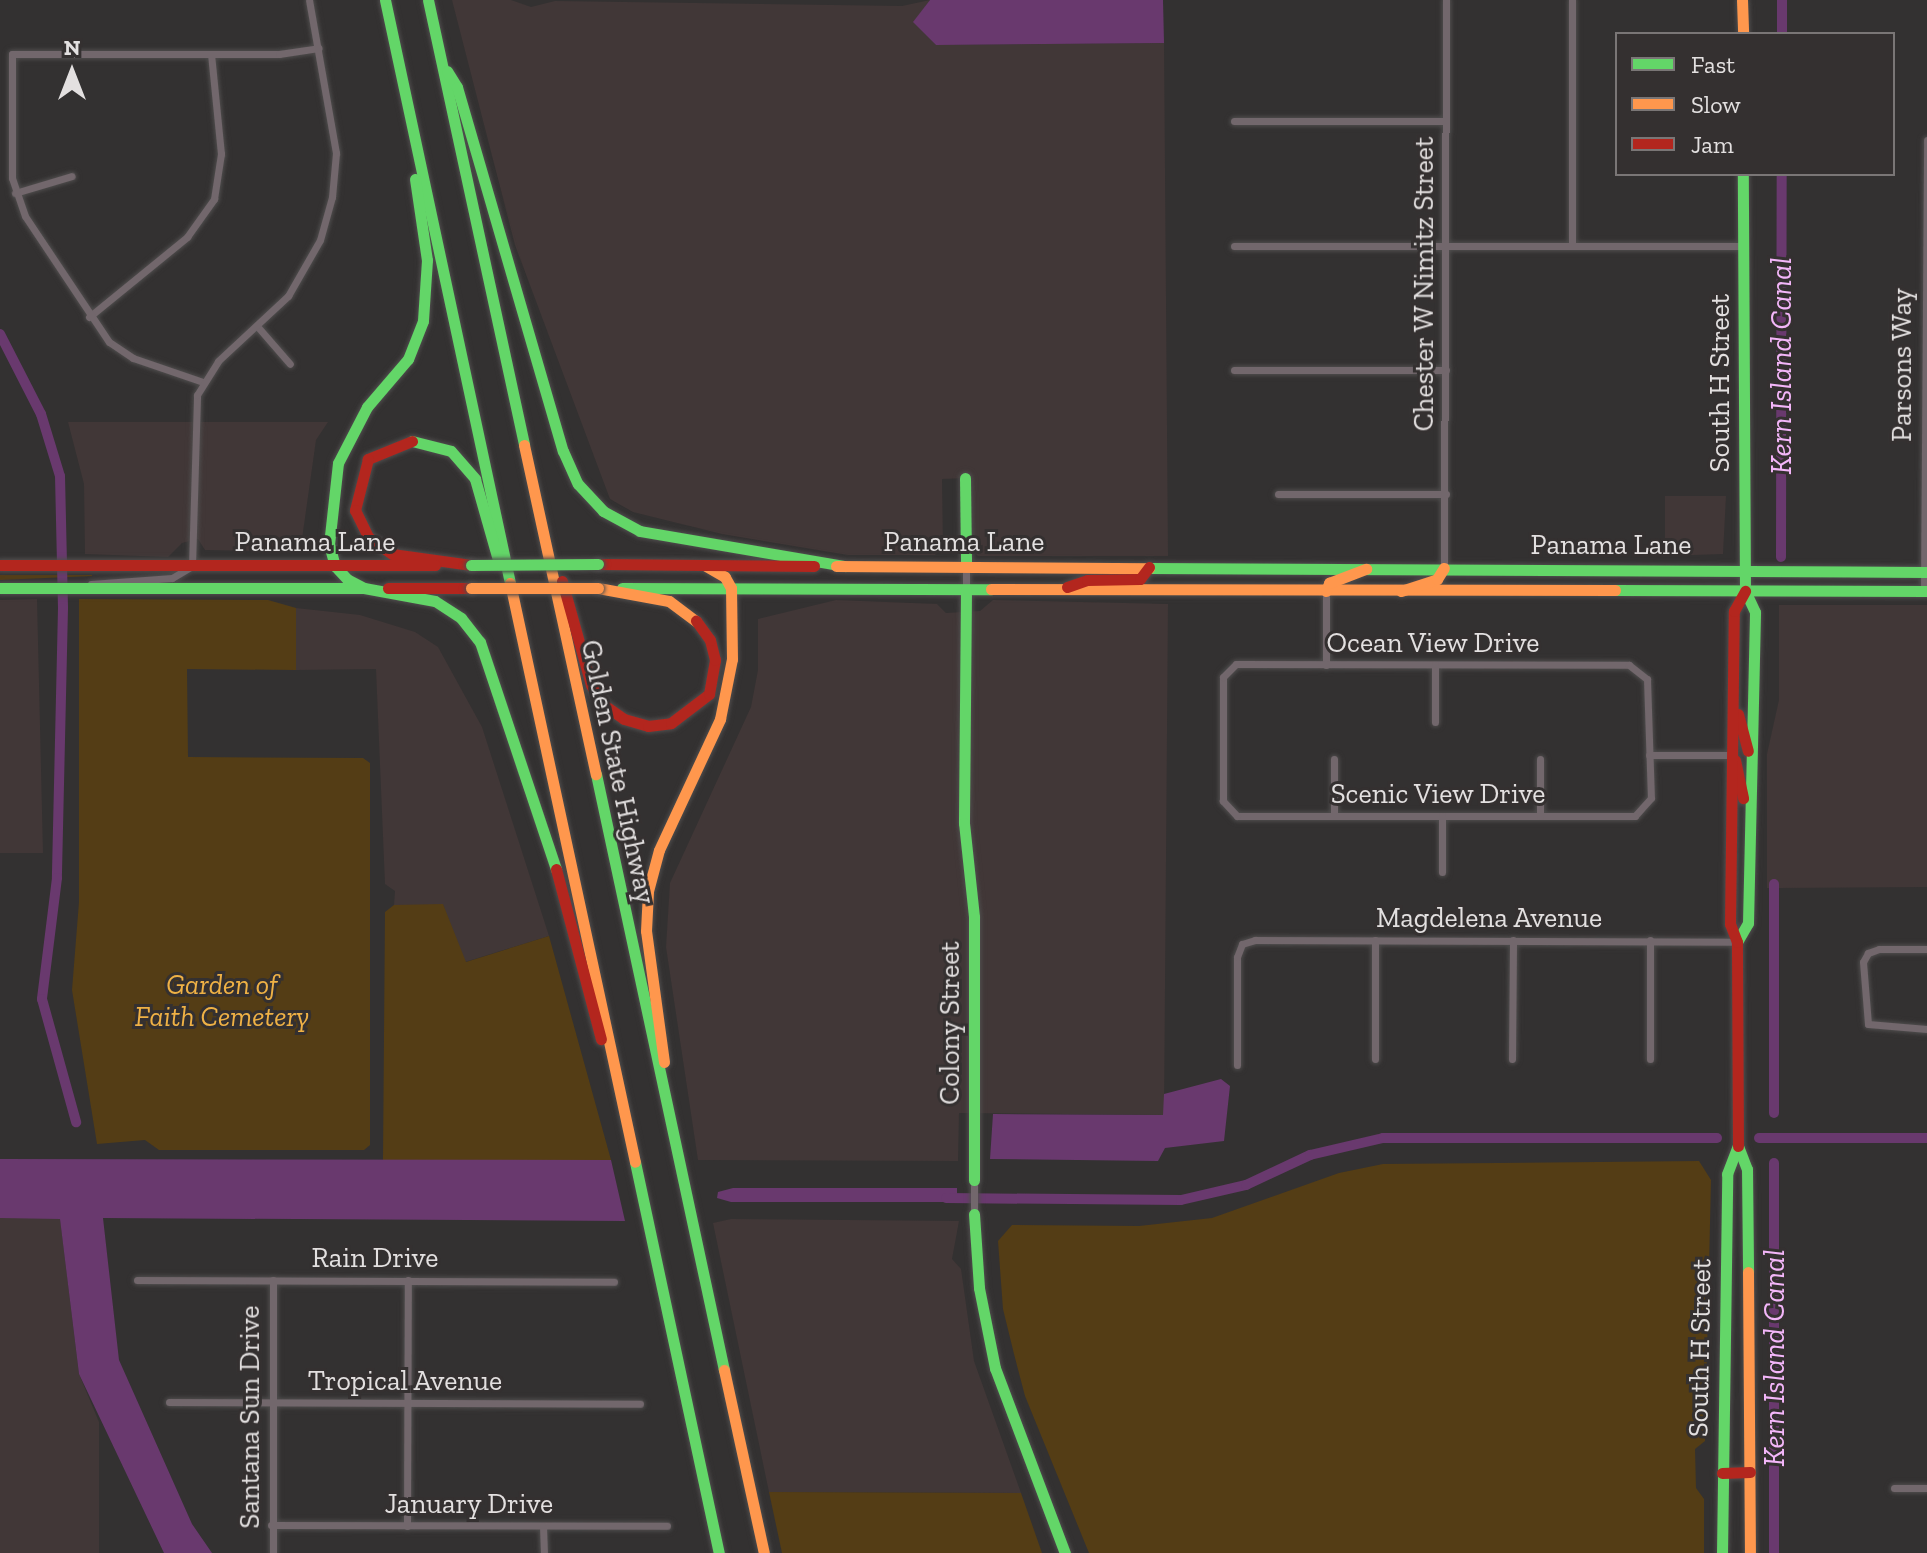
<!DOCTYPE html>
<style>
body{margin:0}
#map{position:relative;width:1927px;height:1553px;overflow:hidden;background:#333131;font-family:"Zilla Slab",serif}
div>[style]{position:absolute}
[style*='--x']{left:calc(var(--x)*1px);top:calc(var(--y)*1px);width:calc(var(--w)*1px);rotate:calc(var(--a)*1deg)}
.built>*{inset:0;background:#413737}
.green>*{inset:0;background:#543d15}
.water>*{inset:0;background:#69396e}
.canal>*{height:10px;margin:-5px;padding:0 5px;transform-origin:5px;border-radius:5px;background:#69396e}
.roads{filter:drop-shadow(0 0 2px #4f4d4d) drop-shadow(0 0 2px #4f4d4d)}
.street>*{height:7px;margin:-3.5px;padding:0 3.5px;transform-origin:3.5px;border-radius:3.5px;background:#72676c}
.fast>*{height:11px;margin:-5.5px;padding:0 5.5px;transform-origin:5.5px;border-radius:5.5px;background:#63d668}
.slow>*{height:11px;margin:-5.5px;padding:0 5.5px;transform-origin:5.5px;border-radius:5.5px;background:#ff974d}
.jam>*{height:11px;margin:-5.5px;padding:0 5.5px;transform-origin:5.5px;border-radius:5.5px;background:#b3261e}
.bridges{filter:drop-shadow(0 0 2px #4f4d4d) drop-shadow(0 0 2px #4f4d4d)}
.fast-bridge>*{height:11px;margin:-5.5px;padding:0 5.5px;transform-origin:5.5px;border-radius:5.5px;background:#63d668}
.slow-bridge>*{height:11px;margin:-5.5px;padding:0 5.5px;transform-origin:5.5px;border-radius:5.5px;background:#ff974d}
span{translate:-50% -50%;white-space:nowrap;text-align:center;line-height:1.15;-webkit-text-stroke:6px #343030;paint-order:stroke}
.street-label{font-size:28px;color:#e3e0e0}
.park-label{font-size:28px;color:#efb145;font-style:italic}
.water-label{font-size:30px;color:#f3b6f9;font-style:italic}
.legend{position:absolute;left:1615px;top:32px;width:280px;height:144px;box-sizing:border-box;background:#343030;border:2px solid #7a7676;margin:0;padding:10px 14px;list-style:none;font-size:24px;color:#e3e0e0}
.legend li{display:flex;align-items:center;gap:16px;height:40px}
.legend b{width:40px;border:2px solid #7a7676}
.north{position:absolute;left:32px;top:32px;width:80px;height:80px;-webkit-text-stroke:6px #343030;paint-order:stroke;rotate:0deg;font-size:22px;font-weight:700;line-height:32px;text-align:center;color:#e3e0e0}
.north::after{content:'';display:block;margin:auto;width:28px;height:36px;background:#e3e0e0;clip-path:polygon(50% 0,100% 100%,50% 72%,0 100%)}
</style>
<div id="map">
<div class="built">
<div style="clip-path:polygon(452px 0,511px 0,531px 7px,555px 1px,902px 6px,930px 0,914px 22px,936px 45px,1164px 43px,1168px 556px,978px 556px,969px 547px,968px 478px,942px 479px,943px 547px,935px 555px,848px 555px,722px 534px,633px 512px,610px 499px,515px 245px)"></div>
<div style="clip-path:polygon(68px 422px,328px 422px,316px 440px,302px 539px,256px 551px,205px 550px,198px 539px,182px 543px,168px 557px,85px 554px,84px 484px)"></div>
<div style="clip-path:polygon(1665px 496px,1726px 496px,1723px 554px,1665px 556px)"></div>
<div style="clip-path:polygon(37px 599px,43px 853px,0 853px,0 600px)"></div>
<div style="clip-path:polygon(836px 600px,937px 604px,946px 613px,980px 611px,993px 600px,1168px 604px,1164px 1115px,959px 1113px,958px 1161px,698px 1160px,666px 947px,670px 883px,751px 707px,758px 670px,758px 619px)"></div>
<div style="clip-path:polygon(1779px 605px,1927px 605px,1927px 887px,1767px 888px,1767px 754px,1779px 700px)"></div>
<div style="clip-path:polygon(296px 608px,360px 615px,415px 632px,438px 647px,482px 727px,549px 936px,465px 962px,443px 905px,394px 905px,395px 891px,385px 884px,376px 669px,296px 670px)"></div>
<div style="clip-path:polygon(0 1218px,60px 1218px,79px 1374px,99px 1422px,99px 1553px,0 1553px)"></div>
<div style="clip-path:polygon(731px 1219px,959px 1221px,952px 1259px,961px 1269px,974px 1361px,1021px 1493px,769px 1492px,713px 1223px)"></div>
</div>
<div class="green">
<div style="clip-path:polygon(0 575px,92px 575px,92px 576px,0 580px)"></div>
<div style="clip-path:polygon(79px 599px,268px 600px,296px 608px,296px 670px,187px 669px,188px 757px,363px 758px,370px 763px,370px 1145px,364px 1150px,159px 1150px,145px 1140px,97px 1144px,72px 990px,79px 902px)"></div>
<div style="clip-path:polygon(443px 904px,466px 962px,549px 936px,611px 1160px,383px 1160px,385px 912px,394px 905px)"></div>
<div style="clip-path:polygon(1699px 1161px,1711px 1180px,1705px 1441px,1695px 1449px,1696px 1488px,1704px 1499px,1704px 1553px,1089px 1553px,1025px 1396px,1014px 1354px,1003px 1309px,998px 1241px,1012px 1225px,1139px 1226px,1212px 1218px,1339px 1173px,1383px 1164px)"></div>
<div style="clip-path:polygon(769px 1492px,1021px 1493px,1042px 1553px,782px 1553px)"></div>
</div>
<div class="water">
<div style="clip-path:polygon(930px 0,1163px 0,1164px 43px,936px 45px,913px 22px)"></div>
<div style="clip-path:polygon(1221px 1079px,1230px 1086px,1224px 1141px,1165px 1148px,1158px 1161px,990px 1159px,993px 1114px,1163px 1115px,1164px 1094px)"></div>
<div style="clip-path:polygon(0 1159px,611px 1160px,625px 1221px,103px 1218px,119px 1360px,192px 1524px,212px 1553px,164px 1553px,79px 1374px,60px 1219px,0 1218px)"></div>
<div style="clip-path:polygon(733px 1188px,957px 1188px,957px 1202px,731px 1202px,717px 1198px,718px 1192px)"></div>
</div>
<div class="canal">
<div style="--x:1782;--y:34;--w:34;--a:-90"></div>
<div style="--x:0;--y:334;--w:90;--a:62.9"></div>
<div style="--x:41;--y:414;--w:65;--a:73"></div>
<div style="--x:60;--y:476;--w:132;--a:88.7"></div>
<div style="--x:63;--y:608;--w:270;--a:91.3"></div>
<div style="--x:57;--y:878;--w:122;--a:97.1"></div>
<div style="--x:42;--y:999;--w:128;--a:74.5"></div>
<div style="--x:1781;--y:557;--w:383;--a:-89.9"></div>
<div style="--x:1774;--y:1113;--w:229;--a:-90"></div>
<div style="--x:1759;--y:1138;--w:168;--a:0"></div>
<div style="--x:1774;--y:1163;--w:390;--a:90"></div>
<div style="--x:946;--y:1198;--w:235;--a:0.5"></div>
<div style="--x:1181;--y:1200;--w:67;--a:-13"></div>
<div style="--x:1246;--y:1185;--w:71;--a:-25.1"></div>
<div style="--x:1310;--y:1155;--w:75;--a:-13.1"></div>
<div style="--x:1383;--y:1138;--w:334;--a:0"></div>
</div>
<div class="roads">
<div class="street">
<div style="--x:1234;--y:121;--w:212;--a:0"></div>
<div style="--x:15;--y:193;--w:59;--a:-16.6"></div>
<div style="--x:1234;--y:246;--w:509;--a:0"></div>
<div style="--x:1572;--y:246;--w:246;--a:-90"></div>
<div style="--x:89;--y:317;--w:127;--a:-39.2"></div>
<div style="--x:187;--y:237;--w:47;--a:-54.6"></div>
<div style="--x:214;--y:199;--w:46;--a:-81.2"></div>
<div style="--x:221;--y:154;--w:100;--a:-95.7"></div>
<div style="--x:257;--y:326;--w:50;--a:49"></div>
<div style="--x:1234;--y:370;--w:212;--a:0"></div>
<div style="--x:203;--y:382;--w:74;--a:-161.1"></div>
<div style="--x:133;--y:358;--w:29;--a:-146"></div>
<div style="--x:109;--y:342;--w:151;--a:-123.7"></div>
<div style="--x:25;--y:216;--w:40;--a:-108.9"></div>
<div style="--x:12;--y:178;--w:124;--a:-90"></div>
<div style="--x:12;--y:54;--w:267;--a:0"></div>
<div style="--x:279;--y:54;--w:40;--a:-8.5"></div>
<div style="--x:1278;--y:494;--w:168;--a:0"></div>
<div style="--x:966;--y:566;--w:24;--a:90"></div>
<div style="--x:1444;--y:568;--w:568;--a:-89.8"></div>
<div style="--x:91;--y:584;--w:81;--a:-4.2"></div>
<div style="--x:172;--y:578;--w:23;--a:-31"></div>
<div style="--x:192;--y:566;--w:171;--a:-88.3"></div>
<div style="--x:197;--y:395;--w:40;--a:-58"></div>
<div style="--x:218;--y:361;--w:96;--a:-42.9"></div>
<div style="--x:288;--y:296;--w:64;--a:-60.3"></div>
<div style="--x:320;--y:240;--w:45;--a:-74.4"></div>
<div style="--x:332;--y:197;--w:44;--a:-84.8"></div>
<div style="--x:336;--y:153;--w:155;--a:-100"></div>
<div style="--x:1326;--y:591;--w:74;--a:90"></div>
<div style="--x:1924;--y:591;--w:451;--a:-89.6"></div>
<div style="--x:1236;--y:664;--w:393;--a:0.1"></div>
<div style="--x:1629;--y:665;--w:23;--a:38"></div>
<div style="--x:1647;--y:679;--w:119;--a:88.1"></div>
<div style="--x:1651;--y:798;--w:24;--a:132"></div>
<div style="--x:1635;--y:816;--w:398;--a:180"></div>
<div style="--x:1237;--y:816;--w:21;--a:-133"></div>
<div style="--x:1223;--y:801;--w:124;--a:-90"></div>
<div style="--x:1223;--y:677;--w:18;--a:-45"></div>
<div style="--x:1435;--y:722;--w:57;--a:-90"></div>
<div style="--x:1649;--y:755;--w:83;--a:0"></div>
<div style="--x:1334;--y:759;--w:57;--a:90"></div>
<div style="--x:1540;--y:759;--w:57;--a:90"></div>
<div style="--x:1442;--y:816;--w:56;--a:90"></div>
<div style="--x:1927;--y:949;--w:48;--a:180"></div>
<div style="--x:1879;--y:949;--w:12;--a:160"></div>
<div style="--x:1868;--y:953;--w:10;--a:119"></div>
<div style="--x:1863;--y:962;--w:62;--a:85.4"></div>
<div style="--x:1868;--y:1024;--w:59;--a:4.8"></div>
<div style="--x:1375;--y:1059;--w:119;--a:-90"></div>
<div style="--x:1512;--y:1059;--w:119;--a:-89.5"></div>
<div style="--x:1650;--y:1059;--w:119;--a:-90"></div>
<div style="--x:1237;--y:1065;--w:108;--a:-90"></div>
<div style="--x:1237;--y:957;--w:14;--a:-69"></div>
<div style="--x:1242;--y:944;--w:14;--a:-17"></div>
<div style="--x:1255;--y:940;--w:482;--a:0.2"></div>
<div style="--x:974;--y:1180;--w:34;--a:90"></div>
<div style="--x:137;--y:1280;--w:477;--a:0.2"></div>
<div style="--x:273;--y:1280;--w:273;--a:90"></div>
<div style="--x:169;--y:1402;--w:471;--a:0.2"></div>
<div style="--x:1894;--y:1488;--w:33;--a:0"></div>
<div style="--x:271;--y:1525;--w:396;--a:0.1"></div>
<div style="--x:407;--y:1526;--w:246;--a:-89.8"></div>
<div style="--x:543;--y:1526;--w:27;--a:88"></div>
</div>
<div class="fast">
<div style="--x:385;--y:0;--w:596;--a:77.9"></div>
<div style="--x:428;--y:0;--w:455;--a:77.8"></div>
<div style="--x:447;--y:71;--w:19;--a:58"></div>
<div style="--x:457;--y:87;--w:379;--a:73.8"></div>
<div style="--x:563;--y:451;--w:36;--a:66"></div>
<div style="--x:578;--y:484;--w:37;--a:47"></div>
<div style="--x:603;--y:511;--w:42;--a:28.4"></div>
<div style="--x:640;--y:531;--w:207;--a:9.7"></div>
<div style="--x:415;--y:179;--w:82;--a:81.6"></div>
<div style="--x:427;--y:260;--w:61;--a:93.8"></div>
<div style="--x:423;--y:321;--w:41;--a:111.5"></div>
<div style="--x:408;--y:359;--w:63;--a:130.5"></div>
<div style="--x:367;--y:407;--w:63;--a:117.4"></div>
<div style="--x:338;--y:463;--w:81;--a:96.3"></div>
<div style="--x:329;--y:544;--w:23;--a:75"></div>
<div style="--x:335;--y:566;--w:18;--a:47"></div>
<div style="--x:347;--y:579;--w:19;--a:28"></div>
<div style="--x:364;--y:588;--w:72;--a:10.4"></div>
<div style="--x:435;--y:601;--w:31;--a:33"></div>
<div style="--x:461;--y:618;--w:31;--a:52"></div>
<div style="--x:480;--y:642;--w:239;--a:71.5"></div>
<div style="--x:412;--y:441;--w:40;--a:14.4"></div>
<div style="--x:451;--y:451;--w:37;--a:49"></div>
<div style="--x:475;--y:479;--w:87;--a:74.1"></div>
<div style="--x:965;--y:478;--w:88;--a:89.3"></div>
<div style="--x:1149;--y:568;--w:778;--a:0.29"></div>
<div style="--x:0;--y:588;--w:363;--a:0"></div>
<div style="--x:622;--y:588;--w:369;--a:0.2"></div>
<div style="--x:966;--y:590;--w:233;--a:90.5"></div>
<div style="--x:964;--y:823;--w:95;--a:83.9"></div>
<div style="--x:974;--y:917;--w:263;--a:90"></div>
<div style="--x:1615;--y:590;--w:312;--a:0.2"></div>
<div style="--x:596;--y:774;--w:610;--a:77.88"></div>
<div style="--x:1737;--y:942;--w:22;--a:-60"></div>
<div style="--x:1748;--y:923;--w:311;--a:-88.7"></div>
<div style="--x:1755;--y:612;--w:23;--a:-115"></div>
<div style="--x:1745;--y:591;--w:417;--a:-90.3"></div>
<div style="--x:635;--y:1162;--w:400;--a:77.9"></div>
<div style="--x:974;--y:1214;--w:74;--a:86.1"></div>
<div style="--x:979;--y:1288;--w:82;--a:78.7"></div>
<div style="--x:995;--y:1368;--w:198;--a:69.3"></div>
<div style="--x:1722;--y:1553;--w:379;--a:-89.2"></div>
<div style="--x:1727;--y:1174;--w:30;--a:-69"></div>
<div style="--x:1738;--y:1146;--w:25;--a:69"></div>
<div style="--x:1747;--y:1169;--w:103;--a:89.4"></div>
</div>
<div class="slow">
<div style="--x:1742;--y:0;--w:34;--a:88"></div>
<div style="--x:524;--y:445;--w:337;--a:77.7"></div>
<div style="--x:836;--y:566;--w:313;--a:0.4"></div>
<div style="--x:510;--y:583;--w:592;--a:77.82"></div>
<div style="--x:598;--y:588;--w:72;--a:10.4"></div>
<div style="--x:669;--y:601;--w:34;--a:37"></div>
<div style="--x:991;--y:589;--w:624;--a:0.09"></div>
<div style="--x:1326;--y:591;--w:9;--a:-69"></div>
<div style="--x:1329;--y:583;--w:40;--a:-21"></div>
<div style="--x:1401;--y:591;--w:38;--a:-18"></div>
<div style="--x:1437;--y:579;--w:13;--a:-58"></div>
<div style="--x:664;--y:1062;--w:132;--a:-97.8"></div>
<div style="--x:646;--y:931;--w:40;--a:-87.1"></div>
<div style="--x:648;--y:891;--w:42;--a:-75"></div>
<div style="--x:659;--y:850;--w:145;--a:-65"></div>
<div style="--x:720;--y:719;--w:61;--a:-78.7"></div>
<div style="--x:732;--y:659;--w:71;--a:-90.8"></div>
<div style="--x:731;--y:588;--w:13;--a:-119"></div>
<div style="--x:725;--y:577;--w:24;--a:-150"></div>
<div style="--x:1748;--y:1272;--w:281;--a:89.6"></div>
<div style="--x:724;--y:1370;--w:187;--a:77.7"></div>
</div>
<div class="jam">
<div style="--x:412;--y:441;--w:48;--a:157.8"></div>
<div style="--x:368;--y:459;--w:53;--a:104.3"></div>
<div style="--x:355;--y:510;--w:30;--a:64"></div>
<div style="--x:368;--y:537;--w:29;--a:35"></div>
<div style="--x:392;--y:554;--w:80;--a:7.9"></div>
<div style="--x:598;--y:564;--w:216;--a:0.5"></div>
<div style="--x:0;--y:565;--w:435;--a:0"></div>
<div style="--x:562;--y:581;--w:108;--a:74.4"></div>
<div style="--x:591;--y:685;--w:24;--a:57"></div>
<div style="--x:604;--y:705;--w:24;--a:35"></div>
<div style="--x:624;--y:719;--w:25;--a:16"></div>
<div style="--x:648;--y:726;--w:23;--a:-7"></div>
<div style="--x:671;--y:723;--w:48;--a:-37.3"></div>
<div style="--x:709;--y:694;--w:35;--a:-80"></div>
<div style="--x:715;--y:660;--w:21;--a:-104"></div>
<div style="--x:710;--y:640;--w:24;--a:-126"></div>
<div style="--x:1067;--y:587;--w:21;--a:-19"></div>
<div style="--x:1087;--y:580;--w:53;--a:-1.1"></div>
<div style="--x:1140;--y:579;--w:15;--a:-53"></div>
<div style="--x:388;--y:588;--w:83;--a:0"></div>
<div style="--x:1738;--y:714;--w:38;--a:75"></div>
<div style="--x:1735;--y:760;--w:39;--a:78"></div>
<div style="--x:556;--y:869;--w:176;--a:75.2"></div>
<div style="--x:1738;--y:1146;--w:204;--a:-90.3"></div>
<div style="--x:1737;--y:942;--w:19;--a:-111"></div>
<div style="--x:1730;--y:924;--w:313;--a:-89.3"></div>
<div style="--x:1734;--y:611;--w:23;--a:-61"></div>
<div style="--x:1722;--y:1473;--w:28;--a:-2"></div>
</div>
</div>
<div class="bridges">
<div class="fast-bridge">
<div style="--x:471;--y:565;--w:127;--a:-0.5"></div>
</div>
<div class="slow-bridge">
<div style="--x:471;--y:588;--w:127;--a:0"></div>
</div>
</div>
<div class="street-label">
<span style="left:1424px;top:284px;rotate:-90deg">Chester W Nimitz Street</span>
<span style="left:1902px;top:365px;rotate:-90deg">Parsons Way</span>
<span style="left:1720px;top:383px;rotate:-90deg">South H Street</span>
<span style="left:315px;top:542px">Panama Lane</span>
<span style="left:964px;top:542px">Panama Lane</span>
<span style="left:1611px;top:545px">Panama Lane</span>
<span style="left:1433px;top:643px">Ocean View Drive</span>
<span style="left:618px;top:772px;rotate:78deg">Golden State Highway</span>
<span style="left:1438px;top:794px">Scenic View Drive</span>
<span style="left:1489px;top:918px">Magdelena Avenue</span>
<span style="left:950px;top:1023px;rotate:-90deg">Colony Street</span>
<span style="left:375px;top:1258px">Rain Drive</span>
<span style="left:1700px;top:1348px;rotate:-89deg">South H Street</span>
<span style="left:405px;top:1381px">Tropical Avenue</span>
<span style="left:250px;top:1417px;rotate:-90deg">Santana Sun Drive</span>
<span style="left:469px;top:1504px">January Drive</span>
</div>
<div class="park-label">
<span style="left:222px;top:1001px">Garden of<br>Faith Cemetery</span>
</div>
<div class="water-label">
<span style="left:1781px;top:366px;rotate:-90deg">Kern Island Canal</span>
<span style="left:1774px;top:1358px;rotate:-90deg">Kern Island Canal</span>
</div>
<ul class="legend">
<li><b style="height:10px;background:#63d668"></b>Fast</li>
<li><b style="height:10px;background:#ff974d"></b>Slow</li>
<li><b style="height:10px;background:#b3261e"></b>Jam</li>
</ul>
<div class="north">N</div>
</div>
